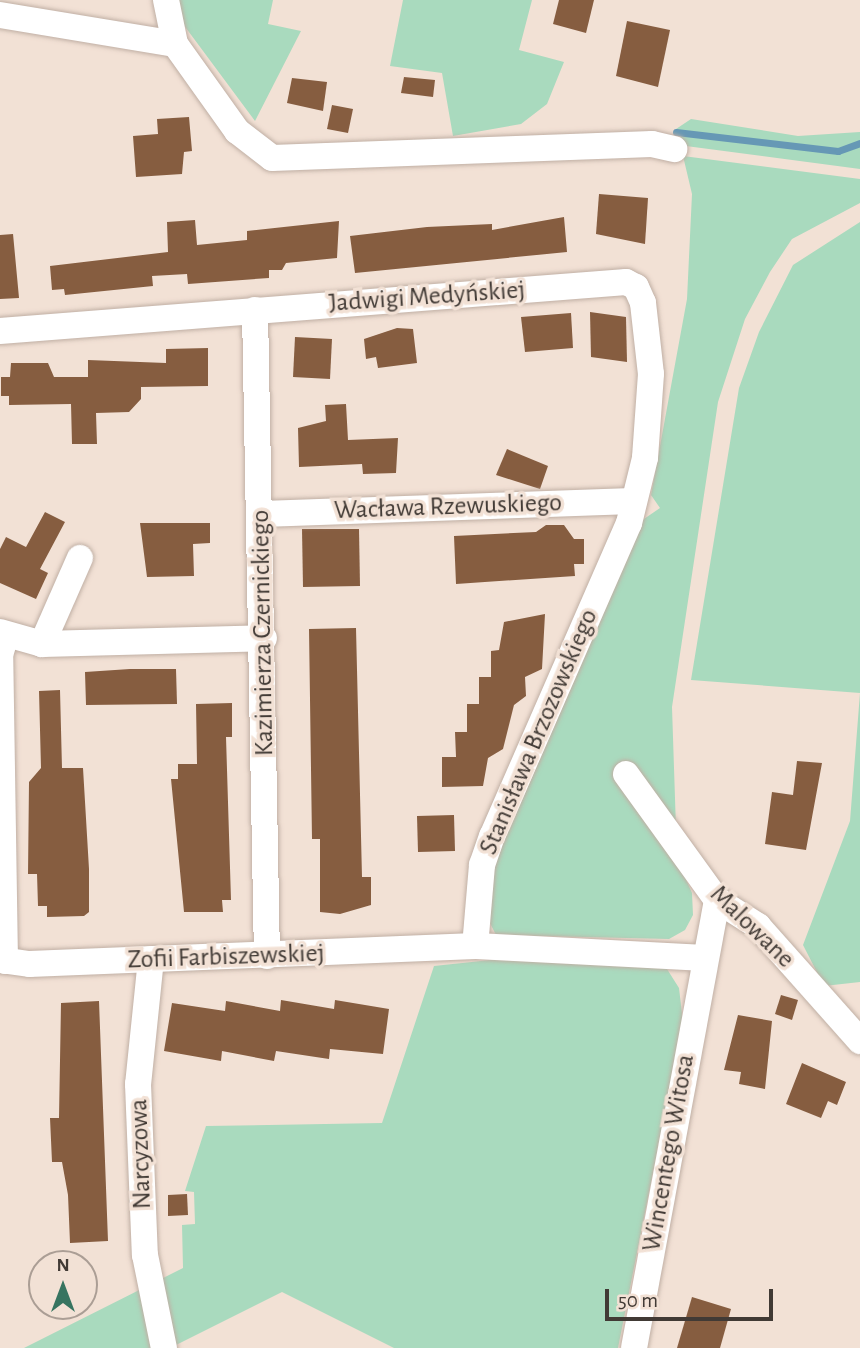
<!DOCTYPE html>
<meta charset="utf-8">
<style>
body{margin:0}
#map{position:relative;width:860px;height:1348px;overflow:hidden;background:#f2e1d5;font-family:"Alegreya Sans",sans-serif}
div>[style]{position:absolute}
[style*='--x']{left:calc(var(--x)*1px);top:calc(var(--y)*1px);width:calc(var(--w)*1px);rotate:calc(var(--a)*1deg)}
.green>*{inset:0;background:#a9dabe}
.stream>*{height:7px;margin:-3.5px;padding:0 3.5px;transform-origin:3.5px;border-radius:3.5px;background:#6698b5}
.building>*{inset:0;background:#865d40}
.roads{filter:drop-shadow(0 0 2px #c0afa4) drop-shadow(0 0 2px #c0afa4)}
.street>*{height:26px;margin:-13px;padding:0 13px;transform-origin:13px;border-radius:13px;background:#fff}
span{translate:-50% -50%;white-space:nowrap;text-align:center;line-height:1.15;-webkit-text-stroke:7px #f2e1d5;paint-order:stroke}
.street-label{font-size:26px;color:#413a35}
.north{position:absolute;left:28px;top:1250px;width:70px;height:70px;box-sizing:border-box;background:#f2e1d5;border:2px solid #ab9e95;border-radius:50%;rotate:0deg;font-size:19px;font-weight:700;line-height:28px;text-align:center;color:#413a35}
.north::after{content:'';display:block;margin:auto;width:24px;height:32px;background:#377460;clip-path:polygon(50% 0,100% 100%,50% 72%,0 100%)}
.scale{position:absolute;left:605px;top:1289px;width:168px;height:32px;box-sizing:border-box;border:4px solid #413a35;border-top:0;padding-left:9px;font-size:21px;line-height:24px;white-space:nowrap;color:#413a35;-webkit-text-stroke:5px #f2e1d5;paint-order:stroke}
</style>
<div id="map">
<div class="green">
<div style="clip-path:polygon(177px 0,273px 0,268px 24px,301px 31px,255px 121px,183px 24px)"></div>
<div style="clip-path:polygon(403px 0,532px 0,519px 50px,564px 62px,547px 104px,521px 124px,453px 136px,442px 73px,390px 66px)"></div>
<div style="clip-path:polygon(691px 119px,798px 136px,860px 132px,860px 169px,686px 146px,676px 129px)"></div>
<div style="clip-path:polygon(683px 156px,860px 179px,860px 203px,792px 239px,770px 272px,745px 319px,718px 402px,672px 707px,677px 859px,692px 893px,693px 915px,685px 930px,669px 939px,496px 935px,489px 921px,493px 857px,641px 521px,660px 508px,651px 495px,687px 299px,692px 194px)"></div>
<div style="clip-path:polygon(860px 222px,860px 982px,824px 986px,803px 945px,850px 821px,860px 693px,691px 680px,739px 388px,759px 332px,793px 265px)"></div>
<div style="clip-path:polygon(509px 958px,647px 965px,667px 969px,679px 988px,683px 1022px,618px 1348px,394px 1348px,282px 1292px,170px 1348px,24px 1348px,183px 1268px,182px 1225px,195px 1224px,194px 1192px,185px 1191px,206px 1126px,382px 1123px,434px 966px)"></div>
</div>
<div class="stream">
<div style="--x:676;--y:132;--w:163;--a:6.7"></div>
<div style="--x:838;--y:151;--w:23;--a:-20"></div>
</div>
<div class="building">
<div style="clip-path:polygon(559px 0,594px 0,586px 33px,553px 24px)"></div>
<div style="clip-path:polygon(627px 21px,670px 30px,658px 87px,616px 76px)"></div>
<div style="clip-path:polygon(404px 77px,435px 80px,433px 97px,401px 93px)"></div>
<div style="clip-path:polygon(292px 78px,327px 82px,323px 111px,287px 103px)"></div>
<div style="clip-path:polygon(332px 105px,353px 109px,348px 133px,327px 129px)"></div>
<div style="clip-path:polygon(189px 117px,192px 151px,184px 152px,182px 174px,136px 177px,133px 136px,158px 134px,157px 119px)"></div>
<div style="clip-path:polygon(599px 194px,648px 198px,645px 244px,596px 234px)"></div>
<div style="clip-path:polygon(564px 217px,567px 252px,355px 273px,350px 236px,427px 227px,492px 224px,492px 230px)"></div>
<div style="clip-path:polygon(195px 220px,197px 245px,247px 240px,247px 231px,339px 221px,337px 258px,286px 263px,282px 270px,269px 270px,269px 278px,188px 284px,187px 274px,152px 276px,153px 286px,65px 295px,64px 289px,52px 290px,50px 266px,168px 252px,167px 222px)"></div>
<div style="clip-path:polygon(13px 234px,19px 298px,0 299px,0 235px)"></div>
<div style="clip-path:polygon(590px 312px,626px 317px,627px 362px,591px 357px)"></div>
<div style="clip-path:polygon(571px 313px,573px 348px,525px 352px,521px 317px)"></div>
<div style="clip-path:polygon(397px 328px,413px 329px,417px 363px,378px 368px,376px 357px,366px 359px,364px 339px)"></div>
<div style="clip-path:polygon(295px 337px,332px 339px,330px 379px,293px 377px)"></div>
<div style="clip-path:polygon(208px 348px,208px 386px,141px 387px,141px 399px,129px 412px,96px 413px,97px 444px,72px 444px,71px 404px,9px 405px,9px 396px,1px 396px,1px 377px,10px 377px,11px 363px,48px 363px,54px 377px,88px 377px,88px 360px,166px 363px,166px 349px)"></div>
<div style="clip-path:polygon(346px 404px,348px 440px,398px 438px,396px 473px,363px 474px,362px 464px,299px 467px,298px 428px,326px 421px,325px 405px)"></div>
<div style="clip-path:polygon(507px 449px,548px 466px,540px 489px,496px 475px)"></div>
<div style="clip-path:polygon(45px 512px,65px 522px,40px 569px,48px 573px,36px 599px,0 583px,0 549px,6px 537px,26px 547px)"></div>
<div style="clip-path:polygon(140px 523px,210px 523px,210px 543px,193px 544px,194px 576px,147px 577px)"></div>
<div style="clip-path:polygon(546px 525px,564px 525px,574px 539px,584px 539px,584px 564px,574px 564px,575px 576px,456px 584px,454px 536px,536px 532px)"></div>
<div style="clip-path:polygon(302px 529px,359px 529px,360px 586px,303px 587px)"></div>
<div style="clip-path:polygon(545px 614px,542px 669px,525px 677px,526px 696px,514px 705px,503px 749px,488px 758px,483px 786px,442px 787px,442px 757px,456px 757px,455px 732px,467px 732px,467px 704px,479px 704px,479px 677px,491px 677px,491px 651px,499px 650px,504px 622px)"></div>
<div style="clip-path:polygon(356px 628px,362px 877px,371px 877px,371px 905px,340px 914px,320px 912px,320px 839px,312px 839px,309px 629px)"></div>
<div style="clip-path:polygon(130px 669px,176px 669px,177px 704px,86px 705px,85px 672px)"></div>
<div style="clip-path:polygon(60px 690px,62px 768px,83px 768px,89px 869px,89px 912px,84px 916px,47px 917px,47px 906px,38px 906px,37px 874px,28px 874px,29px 782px,41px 768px,39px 691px)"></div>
<div style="clip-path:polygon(232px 703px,232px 737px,226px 737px,231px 900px,222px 900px,223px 912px,184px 912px,171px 779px,178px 779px,178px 764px,197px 764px,196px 704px)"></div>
<div style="clip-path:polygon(797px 761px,822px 763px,806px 850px,765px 844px,772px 792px,793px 795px)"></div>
<div style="clip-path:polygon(454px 815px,455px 851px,418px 852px,417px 816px)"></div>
<div style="clip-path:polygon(781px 995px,798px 1000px,792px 1020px,775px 1014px)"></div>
<div style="clip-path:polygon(281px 1000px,334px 1009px,335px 1000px,389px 1009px,383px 1054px,330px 1049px,329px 1059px,276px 1051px,274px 1061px,222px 1051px,221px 1061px,164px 1051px,172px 1003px,225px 1011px,226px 1001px,280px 1011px)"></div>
<div style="clip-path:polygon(99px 1001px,108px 1241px,70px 1243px,68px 1195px,62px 1162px,52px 1162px,50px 1118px,59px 1118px,61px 1003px)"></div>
<div style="clip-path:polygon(738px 1015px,772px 1021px,765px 1089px,739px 1084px,741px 1072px,724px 1070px)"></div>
<div style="clip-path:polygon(802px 1063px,846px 1082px,837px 1105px,828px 1101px,821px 1118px,786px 1104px)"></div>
<div style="clip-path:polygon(187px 1194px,188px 1215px,168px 1216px,168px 1195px)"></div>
<div style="clip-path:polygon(692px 1297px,731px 1309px,720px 1348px,677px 1348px)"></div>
</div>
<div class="roads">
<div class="street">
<div style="--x:166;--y:0;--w:45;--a:78.4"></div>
<div style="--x:0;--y:15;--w:177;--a:9.4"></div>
<div style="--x:175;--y:44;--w:107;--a:54.5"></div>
<div style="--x:237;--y:131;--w:44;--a:37.6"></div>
<div style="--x:272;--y:158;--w:380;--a:-2.1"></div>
<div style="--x:652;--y:144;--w:23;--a:13"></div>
<div style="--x:255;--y:310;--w:646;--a:88.94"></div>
<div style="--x:0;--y:331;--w:628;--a:-4.48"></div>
<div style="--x:626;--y:282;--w:11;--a:27"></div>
<div style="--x:636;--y:287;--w:17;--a:66"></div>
<div style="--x:643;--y:303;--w:71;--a:83.6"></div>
<div style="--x:651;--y:374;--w:84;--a:94.1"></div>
<div style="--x:645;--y:458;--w:67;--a:103.8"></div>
<div style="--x:629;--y:523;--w:342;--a:113.6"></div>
<div style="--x:492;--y:836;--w:31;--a:109"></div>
<div style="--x:482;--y:865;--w:81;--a:94.9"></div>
<div style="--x:475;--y:946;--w:446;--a:177.7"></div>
<div style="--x:29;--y:964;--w:29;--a:-172"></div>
<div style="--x:261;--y:514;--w:373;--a:-2"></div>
<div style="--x:0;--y:632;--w:44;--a:15.9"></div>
<div style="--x:42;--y:644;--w:222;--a:-1.5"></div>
<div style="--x:42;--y:644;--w:94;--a:-66.2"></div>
<div style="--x:626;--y:774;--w:155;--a:54.2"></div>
<div style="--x:717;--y:900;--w:49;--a:32.4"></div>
<div style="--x:758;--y:926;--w:154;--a:48.4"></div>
<div style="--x:475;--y:946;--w:227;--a:3"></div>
<div style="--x:151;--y:959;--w:126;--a:95.9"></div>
<div style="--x:138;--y:1084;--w:171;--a:87.7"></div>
<div style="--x:145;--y:1255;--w:95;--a:78.5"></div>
<div style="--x:5;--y:961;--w:306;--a:-90.9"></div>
<div style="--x:0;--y:655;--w:21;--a:-73"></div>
<div style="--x:634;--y:1348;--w:456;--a:-79.5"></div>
</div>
</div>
<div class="street-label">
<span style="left:427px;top:297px;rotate:-4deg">Jadwigi Medyńskiej</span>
<span style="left:448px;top:507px;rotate:-2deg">Wacława Rzewuskiego</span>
<span style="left:263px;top:633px;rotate:-91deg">Kazimierza Czernickiego</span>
<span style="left:539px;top:732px;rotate:-67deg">Stanisława Brzozowskiego</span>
<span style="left:752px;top:927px;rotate:44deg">Malowane</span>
<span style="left:226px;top:957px;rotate:-2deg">Zofii Farbiszewskiej</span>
<span style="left:669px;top:1153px;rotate:-80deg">Wincentego Witosa</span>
<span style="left:141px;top:1154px;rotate:-92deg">Narcyzowa</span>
</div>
<div class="north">N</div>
<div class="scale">50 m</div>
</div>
